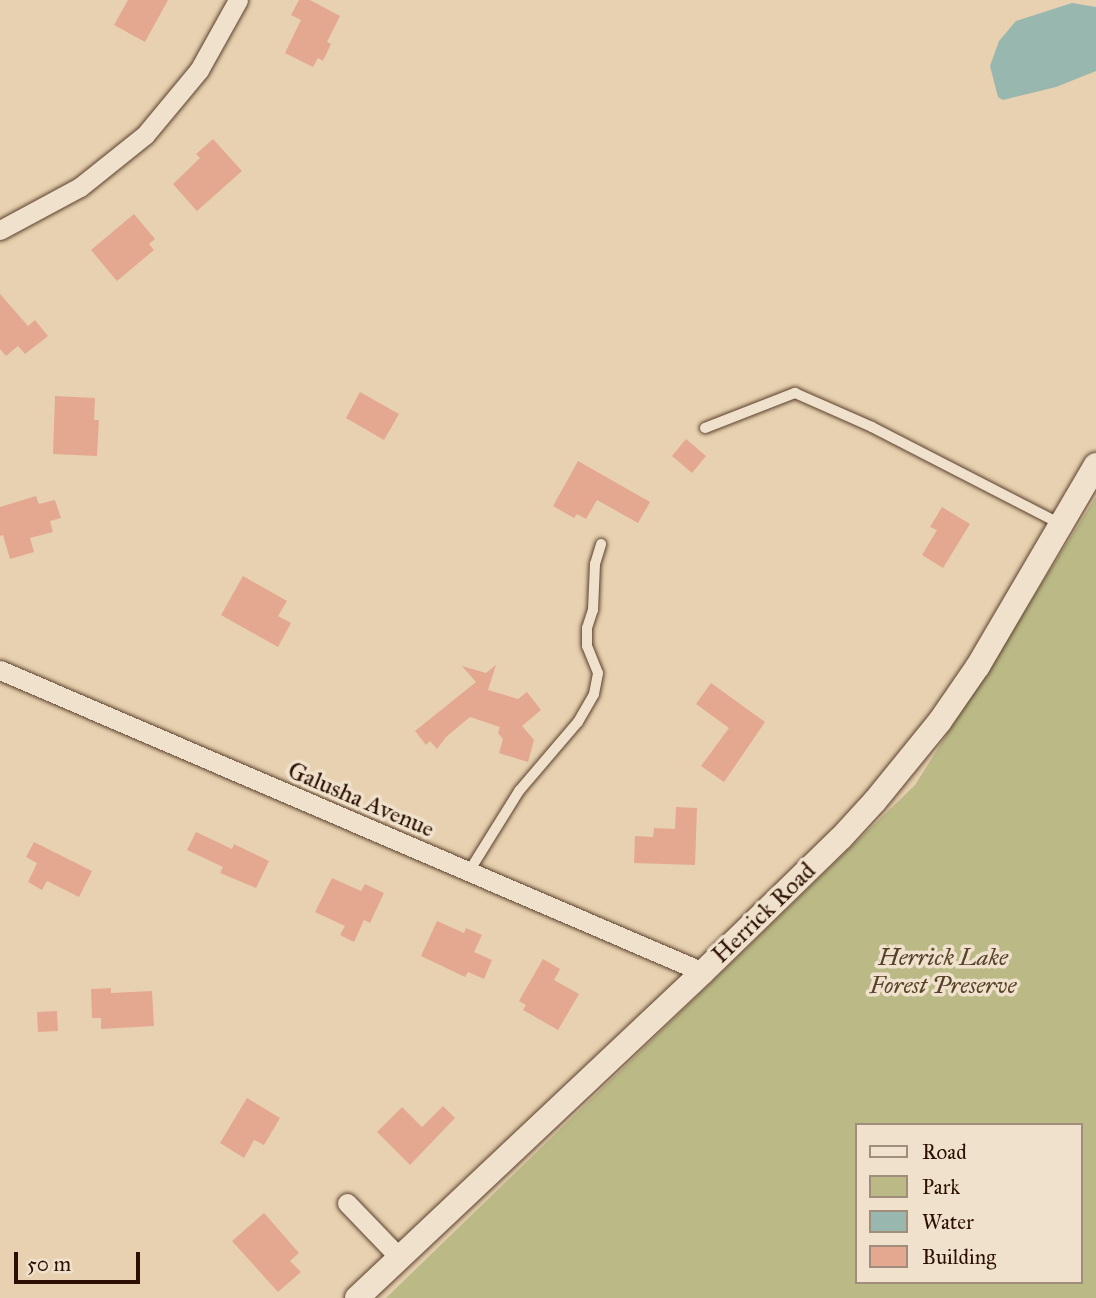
<!DOCTYPE html>
<style>
body{margin:0}
#map{position:relative;width:1096px;height:1298px;overflow:hidden;background:#e7d1b0;font-family:"IM FELL Great Primer",serif}
div>[style]{position:absolute}
[style*='--x']{left:calc(var(--x)*1px);top:calc(var(--y)*1px);width:calc(var(--w)*1px);rotate:calc(var(--a)*1deg)}
.green>*{inset:0;background:#bbba87}
.water>*{inset:0;background:#97b7af}
.building>*{inset:0;background:#e4a890}
.roads{filter:drop-shadow(0 0 2px #5b402d) drop-shadow(0 0 2px #5b402d)}
.service>*{height:10px;margin:-5px;padding:0 5px;transform-origin:5px;border-radius:5px;background:#efe1cc}
.minor>*{height:19px;margin:-9.5px;padding:0 9.5px;transform-origin:9.5px;border-radius:9.5px;background:#efe1cc}
.tertiary>*{height:24px;margin:-12px;padding:0 12px;transform-origin:12px;border-radius:12px;background:#efe1cc}
span{translate:-50% -50%;white-space:nowrap;text-align:center;line-height:1.15;-webkit-text-stroke:7px #efe1cc;paint-order:stroke}
.street-label{font-size:24px;color:#2c0f01}
.park-label{font-size:24px;color:#574229;font-style:italic}
.legend{position:absolute;left:855px;top:1123px;width:228px;height:161px;box-sizing:border-box;background:#efe1cc;border:2px solid #a18d7b;margin:0;padding:9px 12px;list-style:none;font-size:21px;color:#2c0f01}
.legend li{display:flex;align-items:center;gap:14px;height:35px}
.legend b{width:35px;border:2px solid #a18d7b}
.scale{position:absolute;left:14px;top:1252px;width:126px;height:32px;box-sizing:border-box;border:4px solid #2c0f01;border-top:0;padding-left:9px;font-size:21px;line-height:24px;white-space:nowrap;color:#2c0f01;-webkit-text-stroke:5px #efe1cc;paint-order:stroke}
</style>
<div id="map">
<div class="green">
<div style="clip-path:polygon(evenodd,1096px 497px,1096px 1298px,386px 1298px,915px 785px,1096px 497px,856px 1125px,1080px 1125px,1080px 1282px,856px 1282px,856px 1125px)"></div>
</div>
<div class="water">
<div style="clip-path:polygon(1072px 3px,1096px 7px,1096px 71px,1056px 87px,1003px 100px,998px 97px,990px 66px,999px 41px,1016px 21px)"></div>
</div>
<div class="building">
<div style="clip-path:polygon(128px 0,168px 0,145px 42px,114px 25px)"></div>
<div style="clip-path:polygon(299px 0,310px 0,340px 16px,327px 42px,331px 44px,323px 61px,318px 58px,313px 67px,285px 53px,301px 20px,291px 15px)"></div>
<div style="clip-path:polygon(213px 139px,242px 171px,197px 211px,173px 184px,200px 158px,196px 154px)"></div>
<div style="clip-path:polygon(134px 214px,155px 239px,149px 244px,154px 250px,117px 281px,91px 250px)"></div>
<div style="clip-path:polygon(0 294px,28px 326px,35px 320px,48px 336px,25px 354px,18px 346px,6px 356px,0 349px)"></div>
<div style="clip-path:polygon(360px 392px,399px 414px,384px 440px,346px 418px)"></div>
<div style="clip-path:polygon(55px 396px,95px 398px,94px 420px,99px 420px,97px 456px,53px 454px)"></div>
<div style="clip-path:polygon(686px 439px,706px 456px,692px 473px,672px 456px)"></div>
<div style="clip-path:polygon(578px 461px,650px 502px,638px 523px,597px 500px,586px 519px,577px 514px,574px 518px,553px 506px)"></div>
<div style="clip-path:polygon(36px 496px,39px 504px,55px 500px,61px 518px,50px 521px,53px 532px,30px 538px,34px 552px,10px 559px,3px 535px,0 536px,0 507px)"></div>
<div style="clip-path:polygon(942px 507px,970px 524px,943px 568px,922px 555px,937px 530px,930px 527px)"></div>
<div style="clip-path:polygon(243px 576px,287px 601px,278px 616px,291px 623px,278px 647px,221px 615px)"></div>
<div style="clip-path:polygon(496px 665px,488px 690px,518px 699px,527px 692px,541px 710px,522px 726px,534px 740px,528px 762px,499px 753px,503px 739px,498px 733px,500px 727px,470px 717px,446px 737px,437px 749px,430px 741px,426px 745px,415px 731px,476px 682px,462px 666px,486px 673px)"></div>
<div style="clip-path:polygon(711px 683px,765px 722px,724px 782px,701px 766px,729px 728px,696px 704px)"></div>
<div style="clip-path:polygon(676px 807px,697px 808px,695px 865px,634px 863px,635px 836px,653px 837px,654px 828px,675px 829px)"></div>
<div style="clip-path:polygon(196px 832px,232px 849px,234px 844px,269px 861px,256px 888px,220px 873px,223px 867px,187px 850px)"></div>
<div style="clip-path:polygon(34px 842px,92px 871px,79px 897px,47px 881px,42px 890px,28px 882px,37px 863px,26px 857px)"></div>
<div style="clip-path:polygon(332px 878px,361px 891px,365px 884px,384px 893px,370px 923px,364px 920px,354px 942px,340px 935px,345px 926px,315px 912px)"></div>
<div style="clip-path:polygon(437px 921px,464px 933px,466px 928px,482px 935px,474px 952px,492px 960px,484px 979px,468px 972px,465px 977px,421px 956px)"></div>
<div style="clip-path:polygon(543px 959px,560px 969px,554px 980px,579px 994px,558px 1030px,523px 1010px,526px 1005px,519px 1001px)"></div>
<div style="clip-path:polygon(111px 988px,111px 993px,152px 991px,154px 1026px,101px 1029px,101px 1018px,92px 1018px,91px 989px)"></div>
<div style="clip-path:polygon(57px 1011px,58px 1031px,38px 1032px,37px 1012px)"></div>
<div style="clip-path:polygon(247px 1098px,280px 1118px,264px 1145px,254px 1140px,244px 1158px,220px 1143px)"></div>
<div style="clip-path:polygon(443px 1106px,455px 1118px,410px 1165px,377px 1132px,402px 1107px,422px 1127px)"></div>
<div style="clip-path:polygon(264px 1213px,299px 1253px,290px 1261px,301px 1272px,278px 1292px,232px 1241px)"></div>
</div>
<div class="roads">
<div class="service">
<div style="--x:705;--y:428;--w:97;--a:-21.3"></div>
<div style="--x:795;--y:393;--w:84;--a:23.8"></div>
<div style="--x:872;--y:427;--w:212;--a:27.2"></div>
<div style="--x:468;--y:873;--w:97;--a:-58.1"></div>
<div style="--x:519;--y:791;--w:91;--a:-49.5"></div>
<div style="--x:578;--y:722;--w:32;--a:-60"></div>
<div style="--x:594;--y:694;--w:21;--a:-79"></div>
<div style="--x:598;--y:673;--w:29;--a:-112"></div>
<div style="--x:587;--y:646;--w:18;--a:-90"></div>
<div style="--x:587;--y:628;--w:19;--a:-72"></div>
<div style="--x:593;--y:610;--w:46;--a:-87.5"></div>
<div style="--x:595;--y:564;--w:21;--a:-73"></div>
</div>
<div class="minor">
<div style="--x:0;--y:230;--w:91;--a:-28.3"></div>
<div style="--x:80;--y:187;--w:83;--a:-38.7"></div>
<div style="--x:145;--y:135;--w:85;--a:-50.3"></div>
<div style="--x:199;--y:70;--w:80;--a:-60.9"></div>
<div style="--x:0;--y:670;--w:765;--a:23.25"></div>
<div style="--x:347;--y:1203;--w:76;--a:46.1"></div>
</div>
<div class="tertiary">
<div style="--x:357;--y:1298;--w:475;--a:-43.3"></div>
<div style="--x:703;--y:972;--w:192;--a:-44.2"></div>
<div style="--x:841;--y:838;--w:50;--a:-47.4"></div>
<div style="--x:875;--y:801;--w:103;--a:-50.9"></div>
<div style="--x:940;--y:721;--w:67;--a:-55.4"></div>
<div style="--x:978;--y:666;--w:233;--a:-59.6"></div>
</div>
</div>
<div class="street-label">
<span style="left:361px;top:800px;rotate:23deg">Galusha Avenue</span>
<span style="left:764px;top:913px;rotate:-44deg">Herrick Road</span>
</div>
<div class="park-label">
<span style="left:943px;top:972px">Herrick Lake<br>Forest Preserve</span>
</div>
<ul class="legend">
<li><b style="height:9px;background:#efe1cc"></b>Road</li>
<li><b style="height:19px;background:#bbba87"></b>Park</li>
<li><b style="height:19px;background:#97b7af"></b>Water</li>
<li><b style="height:19px;background:#e4a890"></b>Building</li>
</ul>
<div class="scale">50 m</div>
</div>
